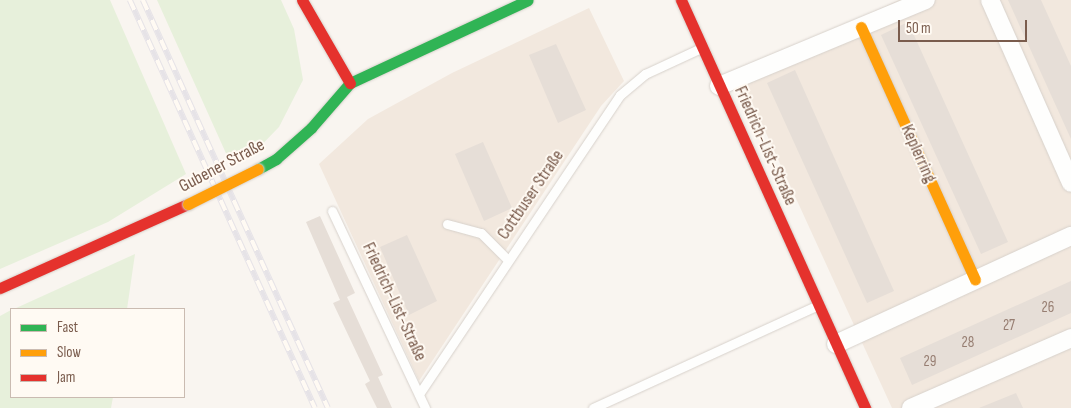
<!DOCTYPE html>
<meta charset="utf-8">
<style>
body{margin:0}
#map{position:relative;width:1071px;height:408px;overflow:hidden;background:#f9f5f0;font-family:"Sofia Sans Condensed",sans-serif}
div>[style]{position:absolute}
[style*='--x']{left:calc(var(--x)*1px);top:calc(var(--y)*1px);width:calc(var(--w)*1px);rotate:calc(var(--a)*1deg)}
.residential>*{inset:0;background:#f2e8de}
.green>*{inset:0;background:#e7f0db}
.building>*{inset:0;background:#e6ded7}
.roads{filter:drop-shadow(0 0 1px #d7d1cb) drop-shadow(0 0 1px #d7d1cb)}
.lane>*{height:9px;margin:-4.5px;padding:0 4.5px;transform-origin:4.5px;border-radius:4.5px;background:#fefefd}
.street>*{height:18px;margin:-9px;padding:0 9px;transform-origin:9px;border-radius:9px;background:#fefefd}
.fast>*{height:11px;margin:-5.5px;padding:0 5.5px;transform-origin:5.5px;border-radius:5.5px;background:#30b455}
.slow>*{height:11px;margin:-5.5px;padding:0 5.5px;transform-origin:5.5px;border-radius:5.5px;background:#ff9f0a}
.jam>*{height:11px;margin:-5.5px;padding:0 5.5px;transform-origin:5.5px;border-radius:5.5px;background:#e5322d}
.rail>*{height:5.5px;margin-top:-2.75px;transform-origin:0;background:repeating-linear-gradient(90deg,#fffaf3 0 11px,#e6e3e7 0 22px);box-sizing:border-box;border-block:1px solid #e6e3e7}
.bridges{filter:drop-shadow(0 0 1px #d9d2cb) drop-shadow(0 0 1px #d9d2cb)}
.slow-bridge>*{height:11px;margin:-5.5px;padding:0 5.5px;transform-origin:5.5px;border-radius:5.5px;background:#ff9f0a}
span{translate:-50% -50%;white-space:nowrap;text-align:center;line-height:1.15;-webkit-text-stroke:4px #fffaf3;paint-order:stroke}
.number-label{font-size:15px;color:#977e72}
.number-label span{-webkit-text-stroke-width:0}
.street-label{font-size:18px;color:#7a5c4d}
.legend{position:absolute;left:10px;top:308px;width:175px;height:90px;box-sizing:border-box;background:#fffaf3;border:1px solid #cabbb1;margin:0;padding:6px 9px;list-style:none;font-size:15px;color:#7a5c4d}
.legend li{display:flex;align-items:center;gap:10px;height:25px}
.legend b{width:25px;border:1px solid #cabbb1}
.scale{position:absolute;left:898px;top:20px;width:129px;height:22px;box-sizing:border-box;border:2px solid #7a5c4d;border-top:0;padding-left:6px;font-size:15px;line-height:18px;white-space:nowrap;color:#7a5c4d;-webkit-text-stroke:4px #fffaf3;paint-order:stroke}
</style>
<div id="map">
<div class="residential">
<div style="clip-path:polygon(899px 0,1071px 0,1071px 408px,892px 408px,739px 74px)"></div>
<div style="clip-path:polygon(589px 8px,624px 81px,601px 106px,419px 381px,319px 164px,368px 119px,452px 73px)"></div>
</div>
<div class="green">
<div style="clip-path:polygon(0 0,110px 0,186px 174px,108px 222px,0 269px)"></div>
<div style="clip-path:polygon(157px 0,281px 0,294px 29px,303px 80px,279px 127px,249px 158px,236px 164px,229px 160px)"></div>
<div style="clip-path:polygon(135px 254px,127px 309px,14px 309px)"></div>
<div style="clip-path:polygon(11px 310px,11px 397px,113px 397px,111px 408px,0 408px,0 316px)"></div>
</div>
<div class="building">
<div style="clip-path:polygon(1008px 0,1041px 0,1071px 66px,1071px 139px)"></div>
<div style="clip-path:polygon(908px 22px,1008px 242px,981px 254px,881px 35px)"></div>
<div style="clip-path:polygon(556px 44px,586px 110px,558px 123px,529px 55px)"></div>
<div style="clip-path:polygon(795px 70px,894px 291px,867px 303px,767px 83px)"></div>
<div style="clip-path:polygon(483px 142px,512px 208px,484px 221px,455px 154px)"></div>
<div style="clip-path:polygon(320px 216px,355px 293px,347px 297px,383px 375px,378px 377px,392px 408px,377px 408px,365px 384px,370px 381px,333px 303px,340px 300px,306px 222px)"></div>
<div style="clip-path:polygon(407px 235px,437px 301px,409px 315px,380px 247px)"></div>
<div style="clip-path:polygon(1071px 281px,1071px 313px,912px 385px,900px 358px)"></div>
<div style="clip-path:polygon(1016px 393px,1023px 408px,979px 408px)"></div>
</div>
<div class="roads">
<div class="lane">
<div style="--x:332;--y:211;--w:218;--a:64.7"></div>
<div style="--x:447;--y:224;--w:35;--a:15"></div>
<div style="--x:481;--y:233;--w:38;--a:45"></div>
<div style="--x:419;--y:394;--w:360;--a:-56.1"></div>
<div style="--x:620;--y:95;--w:33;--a:-40"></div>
<div style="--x:645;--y:74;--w:62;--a:-24.9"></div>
<div style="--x:593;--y:408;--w:247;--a:-24.6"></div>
</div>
<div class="street">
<div style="--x:990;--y:0;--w:200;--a:66.1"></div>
<div style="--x:719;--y:86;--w:224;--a:-22.6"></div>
<div style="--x:836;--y:344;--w:259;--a:-24.7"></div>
<div style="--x:911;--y:408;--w:175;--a:-23.6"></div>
</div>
<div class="fast">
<div style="--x:258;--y:169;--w:21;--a:-29"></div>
<div style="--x:276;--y:159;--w:47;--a:-41.5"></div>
<div style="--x:311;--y:128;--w:60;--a:-49.1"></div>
<div style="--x:350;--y:83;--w:196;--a:-25"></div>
</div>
<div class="slow">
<div style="--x:861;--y:27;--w:277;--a:65.7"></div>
</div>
<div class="jam">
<div style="--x:302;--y:0;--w:96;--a:60"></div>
<div style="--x:681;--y:0;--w:448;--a:65.7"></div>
<div style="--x:0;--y:288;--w:206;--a:-24.1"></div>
</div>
</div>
<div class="rail">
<div style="--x:130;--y:0;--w:448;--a:65.6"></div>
<div style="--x:143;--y:0;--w:448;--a:65.6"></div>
</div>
<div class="bridges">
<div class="slow-bridge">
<div style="--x:188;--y:204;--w:78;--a:-26.6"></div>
</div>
</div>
<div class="number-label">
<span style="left:1048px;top:308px">26</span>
<span style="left:1009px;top:326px">27</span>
<span style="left:968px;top:343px">28</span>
<span style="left:930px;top:362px">29</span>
</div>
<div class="street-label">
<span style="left:765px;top:146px;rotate:66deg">Friedrich-List-Straße</span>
<span style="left:918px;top:154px;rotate:66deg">Keplerring</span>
<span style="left:222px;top:166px;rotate:-28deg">Gubener Straße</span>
<span style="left:531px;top:195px;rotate:-56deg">Cottbuser Straße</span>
<span style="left:394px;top:302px;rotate:65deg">Friedrich-List-Straße</span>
</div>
<ul class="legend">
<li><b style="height:6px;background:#30b455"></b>Fast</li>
<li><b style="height:6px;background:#ff9f0a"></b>Slow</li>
<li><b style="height:6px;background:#e5322d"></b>Jam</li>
</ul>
<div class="scale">50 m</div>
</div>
